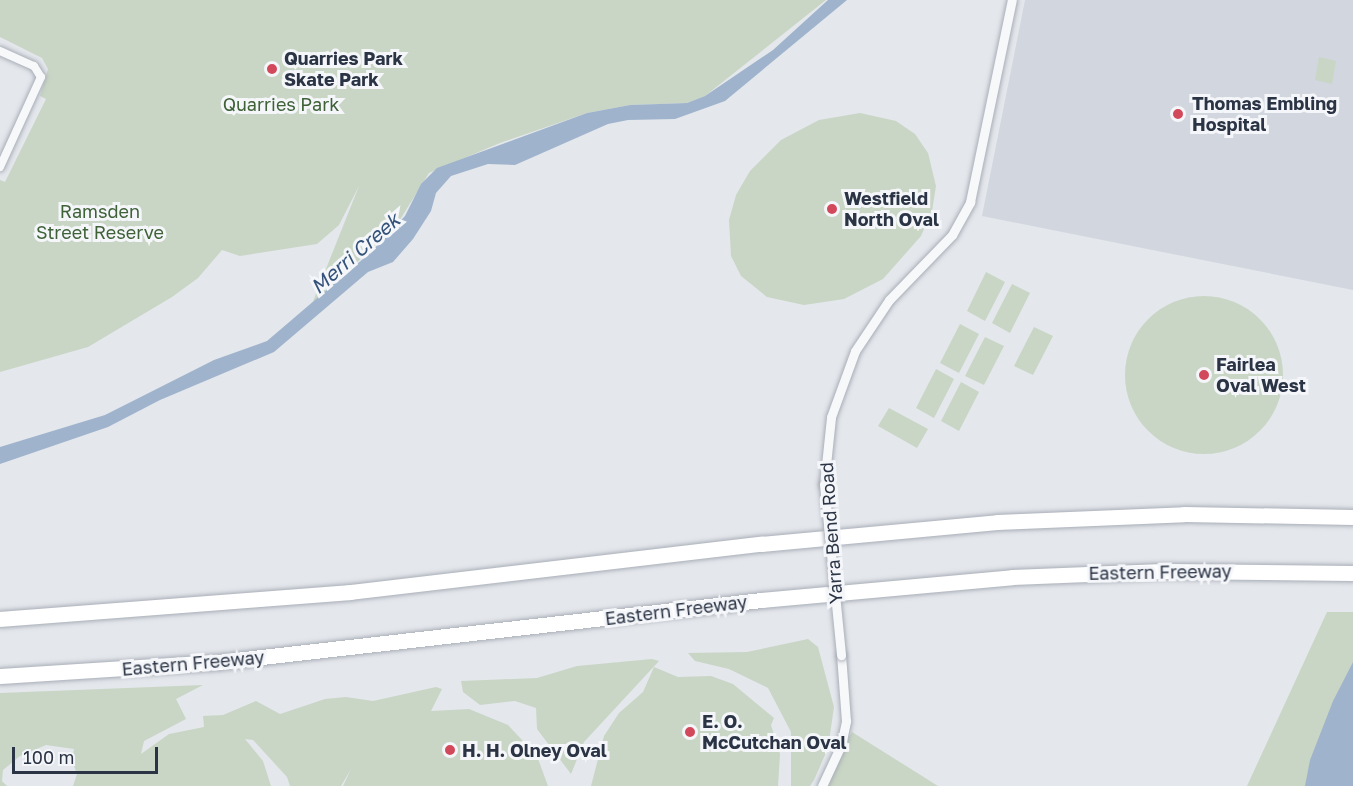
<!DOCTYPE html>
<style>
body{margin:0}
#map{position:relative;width:1353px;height:786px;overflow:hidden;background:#e4e7ec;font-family:"Golos Text",sans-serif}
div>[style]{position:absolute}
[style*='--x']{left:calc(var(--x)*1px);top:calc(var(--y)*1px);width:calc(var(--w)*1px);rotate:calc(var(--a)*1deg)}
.built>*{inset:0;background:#d2d6de}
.green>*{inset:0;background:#c9d6c5}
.round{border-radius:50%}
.water>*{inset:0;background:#9fb4cc}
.roads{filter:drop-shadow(0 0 2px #a9aeb7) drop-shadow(0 0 2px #a9aeb7)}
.minor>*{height:8px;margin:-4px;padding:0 4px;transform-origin:4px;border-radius:4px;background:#f7f8fa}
.tertiary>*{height:9px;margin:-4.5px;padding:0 4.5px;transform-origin:4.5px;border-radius:4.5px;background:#f7f8fa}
.motorway>*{height:15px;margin:-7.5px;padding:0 7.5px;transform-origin:7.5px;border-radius:7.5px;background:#fff}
.bridges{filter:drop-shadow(0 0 2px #a9aeb7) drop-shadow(0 0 2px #a9aeb7)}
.tertiary-bridge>*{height:9px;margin:-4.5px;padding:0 4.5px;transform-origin:4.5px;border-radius:4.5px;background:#f7f8fa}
.dots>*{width:16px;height:16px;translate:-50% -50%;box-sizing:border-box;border:3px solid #f4f6f9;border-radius:50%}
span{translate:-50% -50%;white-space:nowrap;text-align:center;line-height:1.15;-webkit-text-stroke:6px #f4f6f9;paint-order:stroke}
.poi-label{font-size:18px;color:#2b3445;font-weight:700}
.left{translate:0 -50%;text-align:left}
.park-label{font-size:18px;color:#3f6138}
.street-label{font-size:18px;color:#2b3445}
.water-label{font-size:20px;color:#34527a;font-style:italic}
.scale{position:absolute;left:12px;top:747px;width:146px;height:27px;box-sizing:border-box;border:3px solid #2b3445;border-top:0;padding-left:8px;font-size:18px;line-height:21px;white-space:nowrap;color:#2b3445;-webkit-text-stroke:4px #f4f6f9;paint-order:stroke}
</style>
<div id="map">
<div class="built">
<div style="clip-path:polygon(1025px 0,1353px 0,1353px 290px,982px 216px)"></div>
</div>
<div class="green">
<div style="clip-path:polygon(0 0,826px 0,705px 96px,687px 103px,630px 105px,587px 113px,500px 143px,429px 173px,396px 226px,312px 304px,359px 186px,339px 225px,317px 244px,240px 256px,222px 250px,198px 278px,172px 297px,88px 347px,0 372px,0 180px,5px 182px,46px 99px,40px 96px,48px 69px,42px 58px,0 37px)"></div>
<div style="clip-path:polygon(1319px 57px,1336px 61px,1332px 84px,1315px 80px)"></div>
<div style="clip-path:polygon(860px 113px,896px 121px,915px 134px,928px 153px,936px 186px,932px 211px,921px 236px,883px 279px,844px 299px,804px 305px,767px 297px,741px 276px,731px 256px,729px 220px,736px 195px,750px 171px,781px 140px,819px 120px)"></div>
<div style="clip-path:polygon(986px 272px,1005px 282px,985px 321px,967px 311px)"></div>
<div style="clip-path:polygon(1012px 284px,1030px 293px,1010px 333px,992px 323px)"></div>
<div class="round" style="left:1125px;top:296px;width:158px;height:158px"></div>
<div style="clip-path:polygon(960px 324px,979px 334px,959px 373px,940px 363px)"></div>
<div style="clip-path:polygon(1034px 327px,1053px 336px,1033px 375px,1014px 366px)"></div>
<div style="clip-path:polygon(985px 337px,1004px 346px,984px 385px,965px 376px)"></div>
<div style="clip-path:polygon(936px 369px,954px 379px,934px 418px,916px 408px)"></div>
<div style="clip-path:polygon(961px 382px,979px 392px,959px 431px,941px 421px)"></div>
<div style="clip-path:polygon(889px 408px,928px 429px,917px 448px,878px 426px)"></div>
<div style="clip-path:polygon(1327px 612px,1353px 612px,1353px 786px,1247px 786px)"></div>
<div style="clip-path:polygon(808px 639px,818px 647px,834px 707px,828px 748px,814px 780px,810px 786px,791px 786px,791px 732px,768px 688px,729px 669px,695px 661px,688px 653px,747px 652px)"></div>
<div style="clip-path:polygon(652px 659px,659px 661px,584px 742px,571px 774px,537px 729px,536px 708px,515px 701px,480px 705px,463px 692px,461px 681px,537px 678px,577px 666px)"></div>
<div style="clip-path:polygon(654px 667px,678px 677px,711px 676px,733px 684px,774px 718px,771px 725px,780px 754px,778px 786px,591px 786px,604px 736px,619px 713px,643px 692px)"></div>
<div style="clip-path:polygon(203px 685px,176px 699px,186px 719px,144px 741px,141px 754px,169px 734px,204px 727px,203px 716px,223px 715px,256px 701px,280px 714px,325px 699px,346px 697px,373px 701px,436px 687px,442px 689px,431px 711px,469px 709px,508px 725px,537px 756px,548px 786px,343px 786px,351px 769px,341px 786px,290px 786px,287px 777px,253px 740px,245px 739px,263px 761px,271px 786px,73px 786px,77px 774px,72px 761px,74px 749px,46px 745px,20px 756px,3px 770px,2px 781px,7px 786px,0 786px,0 693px)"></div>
<div style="clip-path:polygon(852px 732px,938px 786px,822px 786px)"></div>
</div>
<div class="water">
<div style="clip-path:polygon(828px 0,847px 0,725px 101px,675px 119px,628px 120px,608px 124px,515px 165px,488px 164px,451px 176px,436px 193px,431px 211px,413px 239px,393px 262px,368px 272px,274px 352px,160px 400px,108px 427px,0 464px,0 447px,105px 415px,214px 360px,267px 341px,370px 253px,405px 216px,421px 184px,437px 168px,587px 113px,630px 105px,687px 103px,705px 96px,773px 50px)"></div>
<div style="clip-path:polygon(1353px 662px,1353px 786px,1305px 786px,1310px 760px,1333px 701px)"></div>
</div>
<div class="roads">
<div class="minor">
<div style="--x:0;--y:51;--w:37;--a:24"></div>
<div style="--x:34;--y:66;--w:13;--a:58"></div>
<div style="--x:41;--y:77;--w:99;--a:114.5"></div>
</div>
<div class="tertiary">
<div style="--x:824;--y:484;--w:67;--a:-84"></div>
<div style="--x:831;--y:417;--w:70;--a:-70"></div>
<div style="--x:855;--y:351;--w:61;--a:-56.3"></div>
<div style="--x:889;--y:300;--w:91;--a:-45.9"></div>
<div style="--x:952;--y:235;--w:38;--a:-61"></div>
<div style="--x:970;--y:202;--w:206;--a:-78.3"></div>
<div style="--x:822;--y:786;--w:45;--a:-65.1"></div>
<div style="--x:841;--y:745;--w:25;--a:-78"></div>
<div style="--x:846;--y:721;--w:66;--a:-94.3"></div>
</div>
<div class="motorway">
<div style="--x:0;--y:619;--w:351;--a:-4.4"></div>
<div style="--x:350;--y:592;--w:414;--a:-6.7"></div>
<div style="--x:761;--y:544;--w:237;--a:-5.3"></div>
<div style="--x:997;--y:522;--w:187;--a:-2.4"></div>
<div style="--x:1184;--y:514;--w:169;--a:1"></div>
<div style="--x:0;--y:676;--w:218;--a:-3.7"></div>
<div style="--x:218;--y:662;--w:547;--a:-6.51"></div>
<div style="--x:761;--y:600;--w:252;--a:-5.2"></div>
<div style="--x:1012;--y:577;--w:151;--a:-2.3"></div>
<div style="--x:1163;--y:571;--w:190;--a:0.6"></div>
</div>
</div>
<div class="bridges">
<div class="tertiary-bridge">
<div style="--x:824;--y:484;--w:172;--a:84.3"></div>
</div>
</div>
<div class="dots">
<div style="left:272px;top:69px;background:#d1495b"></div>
<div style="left:1178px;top:114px;background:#d1495b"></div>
<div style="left:832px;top:209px;background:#d1495b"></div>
<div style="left:1204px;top:375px;background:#d1495b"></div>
<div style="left:690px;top:732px;background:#d1495b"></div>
<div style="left:450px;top:750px;background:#d1495b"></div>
</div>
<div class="poi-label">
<span class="left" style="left:284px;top:69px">Quarries Park<br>Skate Park</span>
<span class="left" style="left:1192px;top:114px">Thomas Embling<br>Hospital</span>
<span class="left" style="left:844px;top:209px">Westfield<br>North Oval</span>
<span class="left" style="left:1216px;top:375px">Fairlea<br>Oval West</span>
<span class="left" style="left:702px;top:732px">E. O.<br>McCutchan Oval</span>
<span class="left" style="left:462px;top:750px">H. H. Olney Oval</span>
</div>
<div class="park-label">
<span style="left:281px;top:104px">Quarries Park</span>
<span style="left:100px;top:222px">Ramsden<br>Street Reserve</span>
</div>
<div class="street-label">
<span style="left:831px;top:533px;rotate:-94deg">Yarra Bend Road</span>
<span style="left:1160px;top:572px;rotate:-1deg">Eastern Freeway</span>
<span style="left:676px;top:610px;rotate:-7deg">Eastern Freeway</span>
<span style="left:193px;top:663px;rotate:-5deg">Eastern Freeway</span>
</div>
<div class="water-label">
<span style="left:355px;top:253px;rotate:-41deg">Merri Creek</span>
</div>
<div class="scale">100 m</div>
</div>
